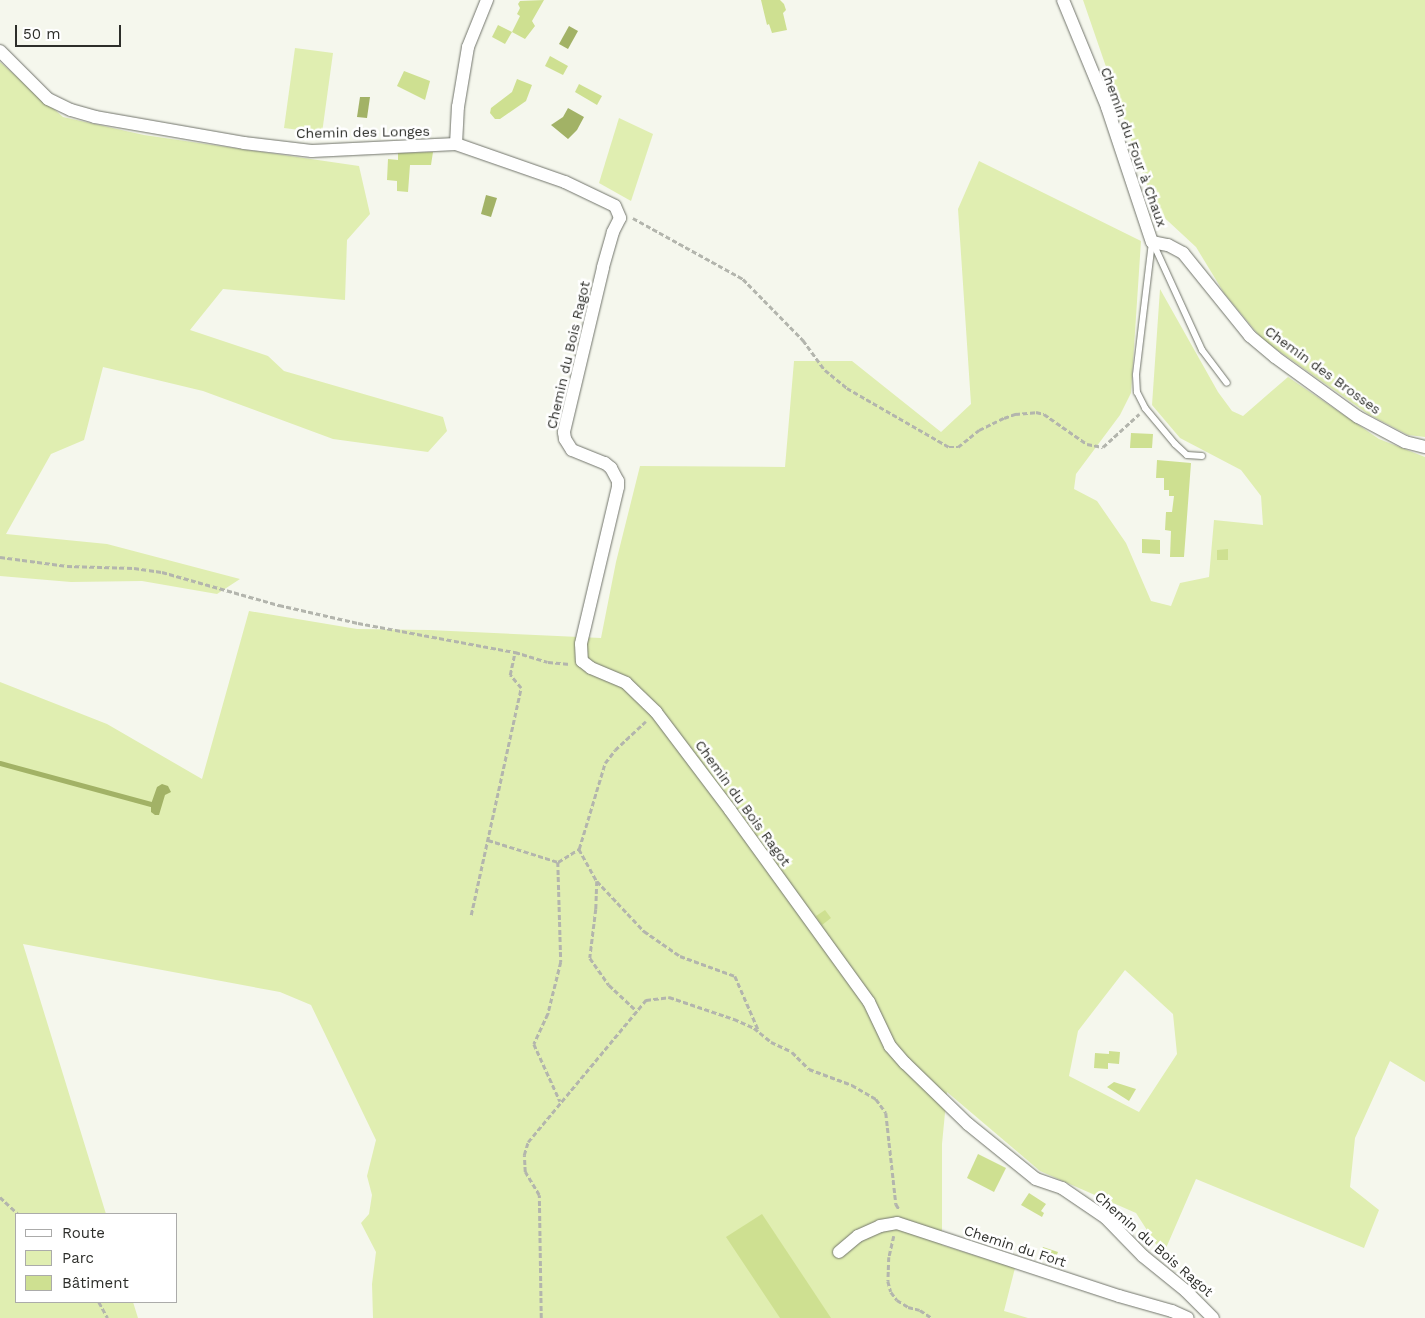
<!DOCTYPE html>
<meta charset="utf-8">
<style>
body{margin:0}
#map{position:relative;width:1425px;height:1318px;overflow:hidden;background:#f5f7ed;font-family:"Work Sans",sans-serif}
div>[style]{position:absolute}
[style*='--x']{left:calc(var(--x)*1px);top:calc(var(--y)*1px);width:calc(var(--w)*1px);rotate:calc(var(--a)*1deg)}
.green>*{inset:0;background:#e0eeb1}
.water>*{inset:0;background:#a2b266}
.stream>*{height:4.5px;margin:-2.25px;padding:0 2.25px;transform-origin:2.25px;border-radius:2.25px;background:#a2b266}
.building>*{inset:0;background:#cee091}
.path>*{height:2.5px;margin-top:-1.25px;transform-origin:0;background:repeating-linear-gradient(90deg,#b3b5ad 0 5px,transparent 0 7.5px)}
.roads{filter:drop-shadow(0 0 1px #71746b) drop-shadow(0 0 1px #71746b)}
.lane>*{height:6px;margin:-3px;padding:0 3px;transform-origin:3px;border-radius:3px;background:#fff}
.street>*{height:12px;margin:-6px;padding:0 6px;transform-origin:6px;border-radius:6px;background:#fff}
span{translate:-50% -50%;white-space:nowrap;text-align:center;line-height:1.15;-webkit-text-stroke:5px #fff;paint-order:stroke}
.street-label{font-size:14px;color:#2d2e2a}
.legend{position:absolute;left:15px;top:1213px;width:162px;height:90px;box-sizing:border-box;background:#fff;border:1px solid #ababaa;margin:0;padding:6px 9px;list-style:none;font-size:15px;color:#2d2e2a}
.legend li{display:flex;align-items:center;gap:10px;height:25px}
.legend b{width:25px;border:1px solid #ababaa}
.scale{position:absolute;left:15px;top:25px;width:106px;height:22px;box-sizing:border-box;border:2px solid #2d2e2a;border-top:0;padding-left:6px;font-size:15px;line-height:18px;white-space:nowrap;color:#2d2e2a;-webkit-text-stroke:4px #fff;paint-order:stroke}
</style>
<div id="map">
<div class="green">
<div style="clip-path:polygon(1083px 0,1425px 0,1425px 437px,1408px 435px,1368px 414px,1262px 339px,1224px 293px,1196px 247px,1155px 209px)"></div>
<div style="clip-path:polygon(295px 48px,333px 53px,322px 133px,284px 128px)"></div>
<div style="clip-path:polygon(0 62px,63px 117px,144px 135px,359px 166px,370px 214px,347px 240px,345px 300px,223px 289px,190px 330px,268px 356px,284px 371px,443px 417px,447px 431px,428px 452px,333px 439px,203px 391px,103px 367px,84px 440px,51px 454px,6px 534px,107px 544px,240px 579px,217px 594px,142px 581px,71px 582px,0 576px)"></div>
<div style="clip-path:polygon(619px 118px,653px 134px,631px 201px,599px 183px)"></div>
<div style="clip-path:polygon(evenodd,979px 161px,1141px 241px,1131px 393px,1120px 415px,1076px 474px,1074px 489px,1097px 501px,1126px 543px,1151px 601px,1171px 606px,1180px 583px,1209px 577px,1214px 520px,1263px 525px,1261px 496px,1241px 470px,1180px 438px,1152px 405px,1160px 289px,1218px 392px,1232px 411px,1243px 416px,1288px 377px,1379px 439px,1425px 457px,1425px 1082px,1390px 1061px,1355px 1138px,1350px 1187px,1379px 1210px,1364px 1248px,1196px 1179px,1163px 1255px,1136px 1213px,1040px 1171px,947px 1092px,942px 1144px,942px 1245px,1015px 1268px,1004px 1311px,1028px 1318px,373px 1318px,372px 1284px,376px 1252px,361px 1223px,369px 1214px,372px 1195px,367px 1176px,376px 1140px,311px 1005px,280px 992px,23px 944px,106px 1214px,16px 1214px,16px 1302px,133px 1302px,138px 1318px,0 1318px,0 682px,107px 724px,202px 779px,249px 611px,357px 629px,429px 630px,601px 638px,616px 562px,640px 466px,785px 467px,794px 361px,852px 361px,941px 432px,971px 404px,958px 209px,979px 161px,1125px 970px,1173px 1014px,1177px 1054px,1139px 1112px,1069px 1076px,1078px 1031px,1125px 970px)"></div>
</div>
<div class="water">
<div style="clip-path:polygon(569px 26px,578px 31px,568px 49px,559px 44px)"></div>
<div style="clip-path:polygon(360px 97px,370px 97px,367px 118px,357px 117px)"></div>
<div style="clip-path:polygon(568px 108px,584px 117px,577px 130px,568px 139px,551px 125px,563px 117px)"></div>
<div style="clip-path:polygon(486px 195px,497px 198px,491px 217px,481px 214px)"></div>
<div style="clip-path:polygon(162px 784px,168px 786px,171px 792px,165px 795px,159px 815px,155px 815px,151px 812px,151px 804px,157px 787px)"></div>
</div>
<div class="stream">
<div style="--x:0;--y:763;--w:156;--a:15.2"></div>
</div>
<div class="building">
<div style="clip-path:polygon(544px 0,532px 21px,535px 26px,525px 39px,512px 32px,520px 16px,517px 14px,520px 8px,518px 4px,520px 1px)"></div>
<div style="clip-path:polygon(761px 0,780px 0,784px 4px,786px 10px,783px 13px,787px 30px,772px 33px,769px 24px,767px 25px)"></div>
<div style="clip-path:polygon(498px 25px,512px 32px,505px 44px,492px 37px)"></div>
<div style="clip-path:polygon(550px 56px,568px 66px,563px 75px,545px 66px)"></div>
<div style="clip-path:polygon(404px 71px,430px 81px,425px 100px,397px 86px)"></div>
<div style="clip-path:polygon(517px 79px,532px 85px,526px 101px,500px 119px,495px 119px,490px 113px,491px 108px,512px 92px)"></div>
<div style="clip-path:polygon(579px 84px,602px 96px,597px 105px,575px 92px)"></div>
<div style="clip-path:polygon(433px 152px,431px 165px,410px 165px,408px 192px,397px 191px,397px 181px,387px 180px,388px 159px,398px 160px,398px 153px)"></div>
<div style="clip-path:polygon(1131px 433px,1153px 434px,1152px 448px,1130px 448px)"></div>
<div style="clip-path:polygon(1157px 460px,1191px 463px,1184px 557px,1170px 557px,1171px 531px,1165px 530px,1166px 512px,1172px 512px,1174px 496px,1169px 496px,1169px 490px,1164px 490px,1164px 478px,1156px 478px)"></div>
<div style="clip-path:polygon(1142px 539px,1160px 540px,1160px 554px,1142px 553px)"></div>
<div style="clip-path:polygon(1228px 549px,1228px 560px,1217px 560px,1217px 550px)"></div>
<div style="clip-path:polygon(825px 910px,831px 918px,822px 925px,816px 916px)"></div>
<div style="clip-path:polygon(1109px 1051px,1120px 1052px,1119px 1064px,1108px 1063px,1108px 1069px,1094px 1068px,1095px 1053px,1109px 1054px)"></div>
<div style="clip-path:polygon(1114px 1082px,1136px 1089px,1129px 1101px,1107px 1087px)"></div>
<div style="clip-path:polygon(978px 1154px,1006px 1168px,994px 1192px,967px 1178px)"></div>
<div style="clip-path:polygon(1029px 1193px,1046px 1204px,1041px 1211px,1044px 1213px,1042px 1217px,1021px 1205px)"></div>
<div style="clip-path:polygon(762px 1214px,772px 1229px,831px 1318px,780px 1318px,726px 1237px)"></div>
<div style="clip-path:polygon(1043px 1247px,1058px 1252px,1056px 1257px,1041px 1252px)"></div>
</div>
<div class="path">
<div style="--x:633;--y:218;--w:126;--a:29"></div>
<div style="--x:743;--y:279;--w:86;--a:45.5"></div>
<div style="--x:803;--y:340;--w:37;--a:54"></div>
<div style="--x:825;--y:370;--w:28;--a:39"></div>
<div style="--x:847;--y:388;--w:118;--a:30"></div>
<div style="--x:949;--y:447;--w:9;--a:0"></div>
<div style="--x:958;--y:447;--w:27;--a:-39"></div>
<div style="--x:979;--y:430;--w:28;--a:-26"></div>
<div style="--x:1004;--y:418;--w:12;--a:-20"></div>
<div style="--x:1015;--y:414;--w:21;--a:-5"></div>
<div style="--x:1036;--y:412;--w:8;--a:14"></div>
<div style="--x:1044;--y:414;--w:52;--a:34.9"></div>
<div style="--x:1087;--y:444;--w:16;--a:11"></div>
<div style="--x:1103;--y:447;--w:49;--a:-42.5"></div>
<div style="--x:0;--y:557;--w:68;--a:7.7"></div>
<div style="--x:67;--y:566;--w:67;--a:1.7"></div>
<div style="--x:134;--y:568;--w:28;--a:8"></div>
<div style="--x:162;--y:572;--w:122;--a:15.8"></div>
<div style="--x:279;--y:605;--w:81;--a:12.8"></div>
<div style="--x:358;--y:623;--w:160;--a:10.5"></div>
<div style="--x:515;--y:652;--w:34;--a:17"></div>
<div style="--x:548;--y:662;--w:22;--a:5"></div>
<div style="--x:488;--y:840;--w:73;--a:17.4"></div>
<div style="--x:558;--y:862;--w:25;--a:-32"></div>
<div style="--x:579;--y:849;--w:37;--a:61"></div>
<div style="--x:597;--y:881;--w:28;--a:92"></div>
<div style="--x:596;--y:909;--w:49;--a:97"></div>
<div style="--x:590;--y:958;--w:33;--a:55"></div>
<div style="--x:609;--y:985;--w:38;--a:43"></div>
<div style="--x:579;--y:849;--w:90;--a:-73.2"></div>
<div style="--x:605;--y:763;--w:16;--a:-52"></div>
<div style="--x:615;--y:750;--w:42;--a:-43.1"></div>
<div style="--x:558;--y:862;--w:100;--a:88.3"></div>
<div style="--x:561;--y:962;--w:54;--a:104"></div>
<div style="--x:548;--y:1014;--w:33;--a:115"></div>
<div style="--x:534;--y:1044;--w:63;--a:65.5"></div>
<div style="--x:597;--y:881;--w:69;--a:46.8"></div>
<div style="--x:644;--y:931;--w:44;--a:34.8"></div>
<div style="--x:680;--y:956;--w:59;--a:20"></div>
<div style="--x:735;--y:976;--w:58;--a:66.5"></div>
<div style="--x:471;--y:915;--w:232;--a:-77.6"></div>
<div style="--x:521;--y:688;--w:17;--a:-130"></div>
<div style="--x:510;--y:675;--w:24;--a:-78"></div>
<div style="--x:0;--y:1197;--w:25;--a:43"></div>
<div style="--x:894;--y:1236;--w:22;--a:103"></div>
<div style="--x:889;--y:1257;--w:24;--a:92"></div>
<div style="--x:888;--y:1281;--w:11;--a:75"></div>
<div style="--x:891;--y:1292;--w:10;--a:53"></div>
<div style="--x:897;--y:1300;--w:13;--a:32"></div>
<div style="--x:908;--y:1307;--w:12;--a:14"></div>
<div style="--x:920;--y:1310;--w:14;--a:34"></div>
<div style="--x:99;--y:1302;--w:18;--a:61"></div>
<div style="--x:541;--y:1318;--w:123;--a:-90.9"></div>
<div style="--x:539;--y:1195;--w:27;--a:-121"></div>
<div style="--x:525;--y:1172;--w:17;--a:-93"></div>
<div style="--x:524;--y:1155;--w:14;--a:-73"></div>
<div style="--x:528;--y:1142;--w:185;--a:-50.3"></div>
<div style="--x:646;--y:1000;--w:23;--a:-7"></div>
<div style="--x:669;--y:997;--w:69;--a:18.7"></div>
<div style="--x:734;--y:1019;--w:22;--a:24"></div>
<div style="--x:754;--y:1028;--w:22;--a:39"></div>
<div style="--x:771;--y:1042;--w:23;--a:25"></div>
<div style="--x:792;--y:1052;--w:24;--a:45"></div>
<div style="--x:809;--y:1069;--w:46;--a:20.4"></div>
<div style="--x:852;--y:1085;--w:28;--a:30"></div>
<div style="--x:876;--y:1099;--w:17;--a:54"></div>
<div style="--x:886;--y:1113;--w:92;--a:83.7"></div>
<div style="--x:896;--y:1204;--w:6;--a:59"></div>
</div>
<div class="roads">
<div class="lane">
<div style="--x:1152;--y:242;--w:134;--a:96.9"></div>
<div style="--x:1136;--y:375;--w:17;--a:87"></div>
<div style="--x:1137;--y:392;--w:18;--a:63"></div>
<div style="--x:1145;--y:408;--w:47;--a:50.2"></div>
<div style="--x:1175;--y:444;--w:16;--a:43"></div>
<div style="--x:1187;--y:455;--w:15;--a:4"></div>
<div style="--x:1153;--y:243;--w:118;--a:65.4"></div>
<div style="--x:1202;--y:350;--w:41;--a:52.9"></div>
</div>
<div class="street">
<div style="--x:1063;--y:0;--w:116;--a:67.6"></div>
<div style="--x:1107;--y:107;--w:142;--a:71.6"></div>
<div style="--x:1152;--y:242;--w:16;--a:11"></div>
<div style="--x:1168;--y:245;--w:17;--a:28"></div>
<div style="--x:1183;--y:253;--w:107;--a:51.1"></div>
<div style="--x:1250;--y:336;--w:33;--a:40"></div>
<div style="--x:1275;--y:357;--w:102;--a:35.9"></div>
<div style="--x:1358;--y:417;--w:53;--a:28"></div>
<div style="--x:1405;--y:442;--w:21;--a:14"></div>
<div style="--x:0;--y:51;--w:68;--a:45"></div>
<div style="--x:48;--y:99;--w:25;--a:26"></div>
<div style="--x:71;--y:110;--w:25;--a:16"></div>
<div style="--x:95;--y:117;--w:151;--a:9.9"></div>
<div style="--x:244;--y:143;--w:68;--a:6.7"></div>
<div style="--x:312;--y:151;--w:144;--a:-2.8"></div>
<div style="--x:456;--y:144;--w:115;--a:19.2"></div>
<div style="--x:565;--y:182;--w:55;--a:25.6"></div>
<div style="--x:615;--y:206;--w:13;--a:67"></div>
<div style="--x:620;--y:218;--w:16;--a:117"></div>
<div style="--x:613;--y:232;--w:37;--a:106"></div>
<div style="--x:603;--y:268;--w:169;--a:103.4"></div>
<div style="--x:564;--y:432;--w:7;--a:82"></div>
<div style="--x:565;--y:439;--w:13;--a:58"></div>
<div style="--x:572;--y:450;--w:35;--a:22"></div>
<div style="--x:605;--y:463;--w:8;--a:40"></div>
<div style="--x:611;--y:468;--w:15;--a:62"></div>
<div style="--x:618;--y:481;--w:6;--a:90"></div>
<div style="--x:618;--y:487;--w:161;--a:103.3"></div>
<div style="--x:581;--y:644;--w:17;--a:87"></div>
<div style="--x:582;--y:661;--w:11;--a:38"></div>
<div style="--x:591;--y:668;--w:38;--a:23"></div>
<div style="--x:626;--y:683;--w:42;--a:44"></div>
<div style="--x:656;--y:712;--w:123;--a:52.9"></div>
<div style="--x:730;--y:810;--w:237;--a:54.1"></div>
<div style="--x:869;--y:1002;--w:49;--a:64.5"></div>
<div style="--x:890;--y:1046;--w:23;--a:49"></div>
<div style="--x:905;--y:1063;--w:88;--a:44.1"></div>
<div style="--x:968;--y:1124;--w:87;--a:39"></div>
<div style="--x:1036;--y:1179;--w:28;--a:19"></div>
<div style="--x:1062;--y:1188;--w:53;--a:34.3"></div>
<div style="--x:1106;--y:1218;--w:53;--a:45.8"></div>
<div style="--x:1143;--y:1256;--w:55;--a:39.1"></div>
<div style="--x:1186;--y:1291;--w:38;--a:45"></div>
<div style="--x:456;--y:144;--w:37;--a:-87"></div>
<div style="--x:458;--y:107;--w:61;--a:-80.5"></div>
<div style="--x:468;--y:47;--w:51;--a:-68"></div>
<div style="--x:839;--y:1252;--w:25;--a:-40"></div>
<div style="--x:858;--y:1236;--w:24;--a:-24"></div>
<div style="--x:880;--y:1226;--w:17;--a:-10"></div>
<div style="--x:897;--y:1223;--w:234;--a:18.2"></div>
<div style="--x:1119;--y:1296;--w:55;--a:15.8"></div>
<div style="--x:1172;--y:1311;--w:17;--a:24"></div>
</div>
</div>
<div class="street-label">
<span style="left:363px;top:132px;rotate:-1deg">Chemin des Longes</span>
<span style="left:1134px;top:147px;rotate:70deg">Chemin du Four à Chaux</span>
<span style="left:568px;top:355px;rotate:-77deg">Chemin du Bois Ragot</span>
<span style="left:1323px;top:370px;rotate:36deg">Chemin des Brosses</span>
<span style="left:743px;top:803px;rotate:54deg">Chemin du Bois Ragot</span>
<span style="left:1154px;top:1244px;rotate:41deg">Chemin du Bois Ragot</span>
<span style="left:1015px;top:1246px;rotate:18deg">Chemin du Fort</span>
</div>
<ul class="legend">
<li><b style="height:6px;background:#fff"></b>Route</li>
<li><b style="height:14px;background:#e0eeb1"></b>Parc</li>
<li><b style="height:14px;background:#cee091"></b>Bâtiment</li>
</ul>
<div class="scale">50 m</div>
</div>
